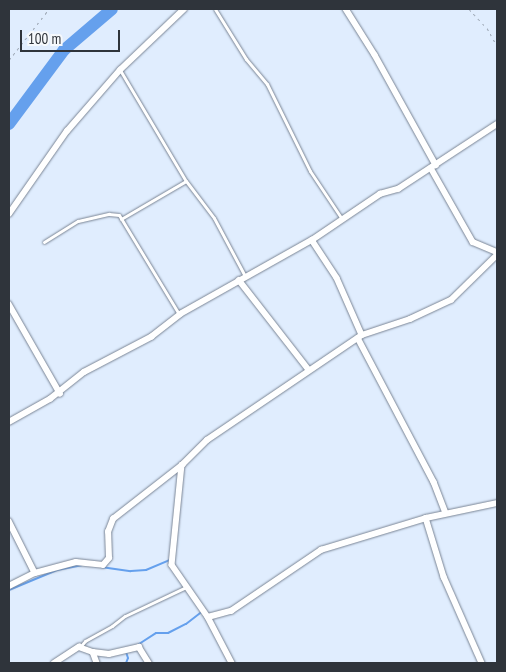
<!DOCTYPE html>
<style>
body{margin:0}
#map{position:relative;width:506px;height:672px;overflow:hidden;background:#e0edfe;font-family:"PT Sans Narrow",sans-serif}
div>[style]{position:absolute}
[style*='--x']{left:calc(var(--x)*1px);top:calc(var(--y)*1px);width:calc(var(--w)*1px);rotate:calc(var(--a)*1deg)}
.stream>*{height:2px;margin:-1px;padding:0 1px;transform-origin:1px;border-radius:1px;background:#65a0ed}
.river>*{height:12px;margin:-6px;padding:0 6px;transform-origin:6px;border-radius:6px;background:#65a0ed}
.path>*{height:1px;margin-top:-0.5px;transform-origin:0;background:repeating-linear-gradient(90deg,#9ea8b5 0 2.5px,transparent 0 6.5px)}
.roads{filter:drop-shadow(0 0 1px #7a8595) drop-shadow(0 0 1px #7a8595)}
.service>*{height:3px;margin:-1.5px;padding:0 1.5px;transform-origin:1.5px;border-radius:1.5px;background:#fff}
.minor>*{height:5.5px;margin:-2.75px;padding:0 2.75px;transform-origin:2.75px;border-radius:2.75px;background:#fff}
span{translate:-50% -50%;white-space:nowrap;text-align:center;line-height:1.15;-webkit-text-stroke:5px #f6f9fc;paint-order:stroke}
.frame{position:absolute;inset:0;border:10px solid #2f343b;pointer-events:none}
.scale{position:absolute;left:20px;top:30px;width:100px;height:22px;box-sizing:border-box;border:2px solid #2f343b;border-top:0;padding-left:6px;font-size:15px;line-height:18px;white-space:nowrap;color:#2f343b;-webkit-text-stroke:4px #f6f9fc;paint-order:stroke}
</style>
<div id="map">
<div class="stream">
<div style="--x:101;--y:567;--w:30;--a:8"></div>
<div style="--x:131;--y:571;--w:15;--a:-4"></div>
<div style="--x:146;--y:570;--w:28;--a:-23"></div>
<div style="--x:9;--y:590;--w:52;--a:-22.6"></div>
<div style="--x:57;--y:570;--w:25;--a:-11"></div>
<div style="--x:139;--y:644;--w:20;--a:-33"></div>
<div style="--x:156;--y:633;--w:12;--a:0"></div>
<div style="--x:168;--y:633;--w:20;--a:-27"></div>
<div style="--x:186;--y:624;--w:18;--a:-38"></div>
<div style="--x:126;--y:663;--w:5;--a:-68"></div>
<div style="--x:128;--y:658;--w:6;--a:-108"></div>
</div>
<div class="river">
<div style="--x:9;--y:124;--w:92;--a:-53.4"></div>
<div style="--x:64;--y:50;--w:63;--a:-40.5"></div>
</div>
<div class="path">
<div style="--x:469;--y:9;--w:26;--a:47"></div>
<div style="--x:487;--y:28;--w:21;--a:61"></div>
<div style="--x:9;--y:60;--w:65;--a:-51.9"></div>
</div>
<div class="roads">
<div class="service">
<div style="--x:215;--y:9;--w:59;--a:58.2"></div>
<div style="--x:246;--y:59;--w:33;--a:50"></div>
<div style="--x:267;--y:84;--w:97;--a:63.7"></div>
<div style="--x:310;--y:171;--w:58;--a:56.3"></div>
<div style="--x:120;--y:70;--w:129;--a:59.3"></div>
<div style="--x:186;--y:181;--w:46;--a:52.9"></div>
<div style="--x:214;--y:218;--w:66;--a:61.9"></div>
<div style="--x:121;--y:219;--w:75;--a:-30.3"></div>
<div style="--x:44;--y:242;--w:40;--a:-32"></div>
<div style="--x:78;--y:221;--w:32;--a:-13"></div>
<div style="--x:109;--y:214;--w:10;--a:6"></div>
<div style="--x:119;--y:215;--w:116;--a:58.8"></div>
<div style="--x:80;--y:647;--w:8;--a:-50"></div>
<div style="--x:85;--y:641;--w:31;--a:-29"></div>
<div style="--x:112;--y:626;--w:16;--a:-38"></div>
<div style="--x:125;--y:616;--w:68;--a:-25.4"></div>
</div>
<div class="minor">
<div style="--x:346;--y:9;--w:54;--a:57.8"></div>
<div style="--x:375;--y:55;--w:126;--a:61"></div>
<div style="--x:431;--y:168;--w:85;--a:60.4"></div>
<div style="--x:473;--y:242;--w:26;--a:23"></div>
<div style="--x:9;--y:214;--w:101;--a:-55.1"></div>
<div style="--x:67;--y:131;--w:81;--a:-49"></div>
<div style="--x:120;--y:70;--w:88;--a:-43.6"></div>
<div style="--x:312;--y:240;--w:45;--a:56.7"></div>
<div style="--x:337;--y:278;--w:62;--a:66.3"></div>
<div style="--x:239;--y:280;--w:114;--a:52.1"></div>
<div style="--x:9;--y:304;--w:103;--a:60.2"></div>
<div style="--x:358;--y:338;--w:163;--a:62.2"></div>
<div style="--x:434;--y:482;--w:33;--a:69"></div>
<div style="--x:9;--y:422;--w:47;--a:-29.3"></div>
<div style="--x:50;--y:399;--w:43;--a:-38.5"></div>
<div style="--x:84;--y:372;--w:76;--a:-27.6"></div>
<div style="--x:151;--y:337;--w:37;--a:-38"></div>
<div style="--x:180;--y:314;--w:151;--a:-29.3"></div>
<div style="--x:312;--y:240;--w:82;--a:-34.1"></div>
<div style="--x:380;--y:194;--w:19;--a:-16"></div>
<div style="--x:398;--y:189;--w:118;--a:-33.3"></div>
<div style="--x:182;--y:465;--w:100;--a:95.7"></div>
<div style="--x:172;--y:565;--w:63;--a:55.3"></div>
<div style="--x:208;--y:617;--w:52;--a:62.4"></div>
<div style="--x:426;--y:518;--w:62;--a:73"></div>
<div style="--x:444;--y:577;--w:94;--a:66.2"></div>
<div style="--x:9;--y:521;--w:58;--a:63.4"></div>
<div style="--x:9;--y:586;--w:29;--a:-27"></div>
<div style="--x:35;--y:573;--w:42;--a:-15"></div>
<div style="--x:76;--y:562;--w:27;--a:6"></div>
<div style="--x:103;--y:565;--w:9;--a:-49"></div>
<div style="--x:109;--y:558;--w:26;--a:-92"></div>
<div style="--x:108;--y:532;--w:14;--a:-69"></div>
<div style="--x:113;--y:519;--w:88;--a:-38"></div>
<div style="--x:182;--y:465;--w:35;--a:-45"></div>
<div style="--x:207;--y:440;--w:187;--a:-34.1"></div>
<div style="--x:362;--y:335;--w:51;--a:-18.4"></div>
<div style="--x:410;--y:319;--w:45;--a:-24.9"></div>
<div style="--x:451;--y:300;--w:64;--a:-44.4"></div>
<div style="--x:208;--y:617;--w:24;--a:-15"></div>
<div style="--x:231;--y:611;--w:109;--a:-34.1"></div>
<div style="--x:321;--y:550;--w:110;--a:-16.9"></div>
<div style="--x:426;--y:518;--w:73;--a:-11.9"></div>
<div style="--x:93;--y:652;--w:16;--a:7"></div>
<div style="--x:109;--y:654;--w:31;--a:-13"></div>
<div style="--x:139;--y:647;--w:19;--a:58"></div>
<div style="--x:54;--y:663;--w:30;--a:-33"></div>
<div style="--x:79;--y:647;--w:15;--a:20"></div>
<div style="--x:93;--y:652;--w:12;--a:70"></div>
</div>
</div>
<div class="frame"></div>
<div class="scale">100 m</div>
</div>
